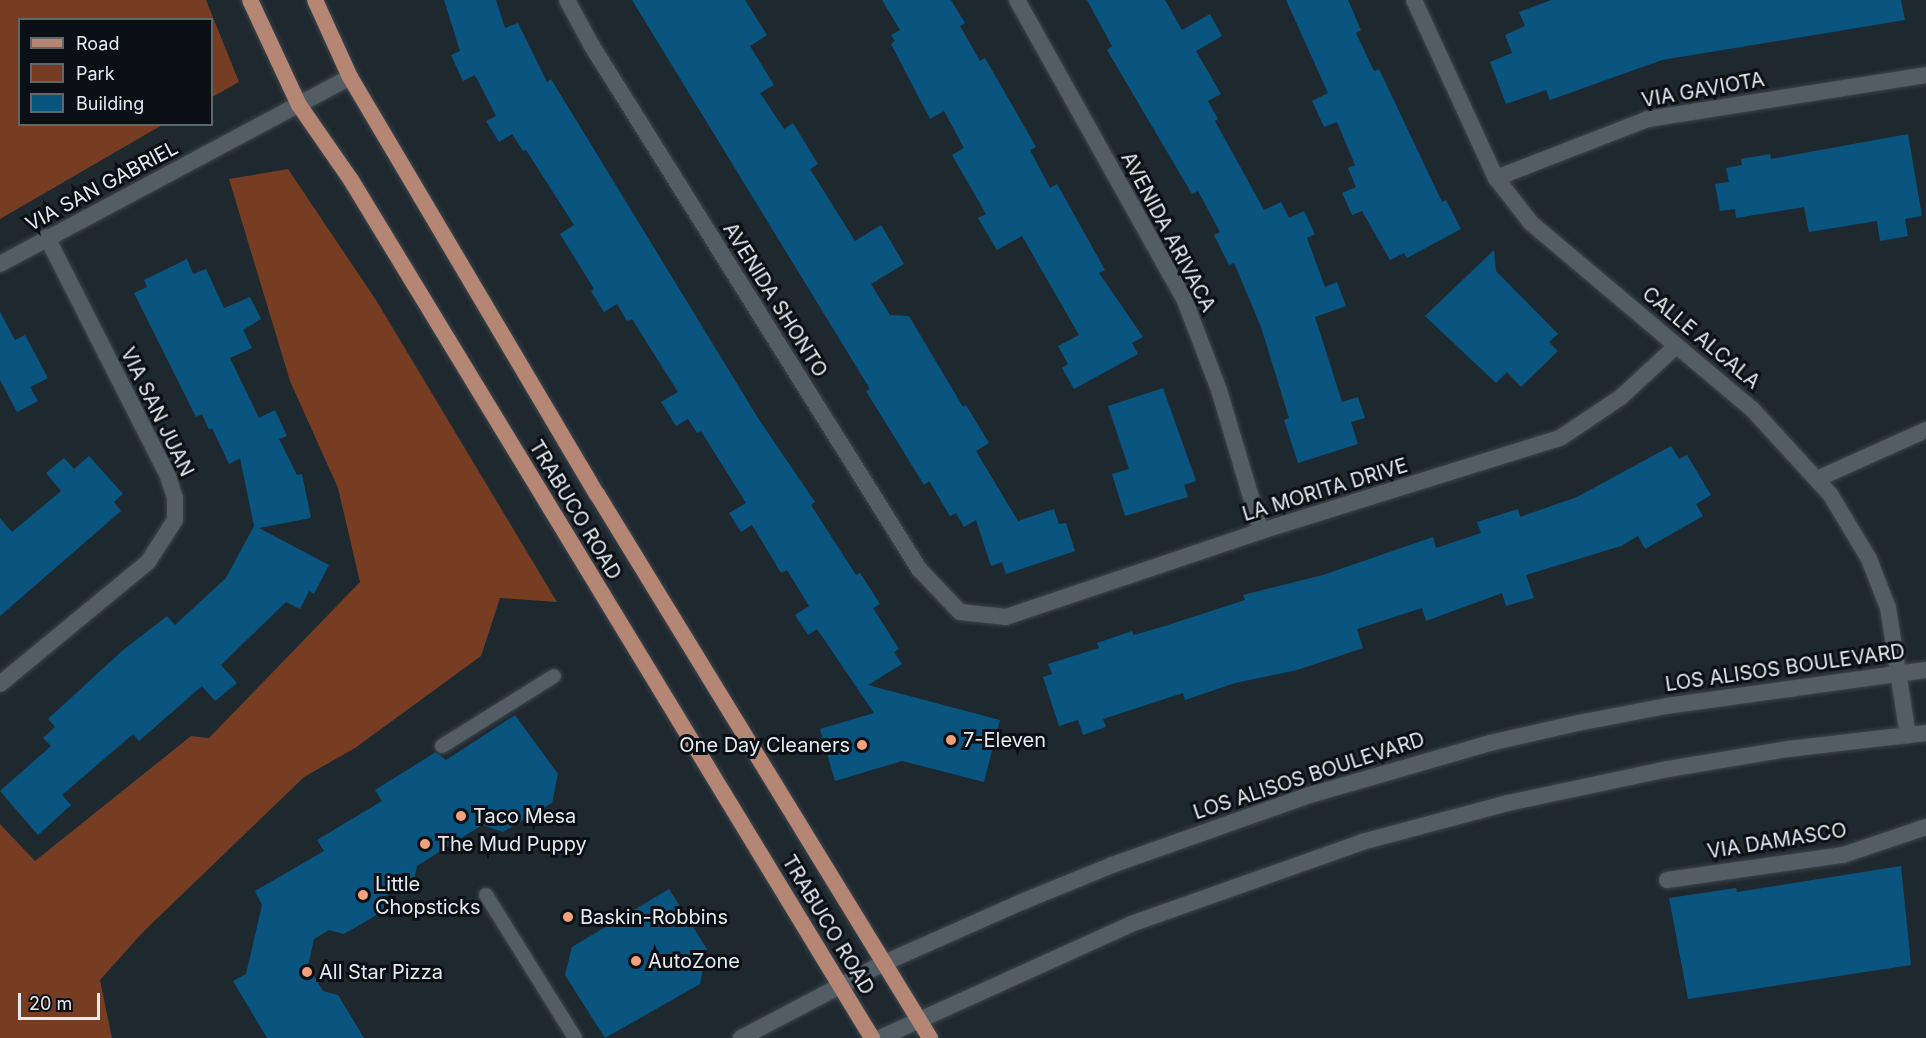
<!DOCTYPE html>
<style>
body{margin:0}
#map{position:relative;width:1926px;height:1038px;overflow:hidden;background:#1e282f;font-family:Inter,sans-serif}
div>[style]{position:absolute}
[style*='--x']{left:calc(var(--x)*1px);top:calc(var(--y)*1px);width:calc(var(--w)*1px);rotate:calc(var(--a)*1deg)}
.green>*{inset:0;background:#773d22}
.building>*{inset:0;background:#0a5580}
.roads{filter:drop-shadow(0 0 2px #3d454b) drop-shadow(0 0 2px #3d454b)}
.service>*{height:14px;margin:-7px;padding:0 7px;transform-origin:7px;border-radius:7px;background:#525d66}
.minor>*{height:16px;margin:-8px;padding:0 8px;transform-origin:8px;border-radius:8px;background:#525d66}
.secondary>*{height:16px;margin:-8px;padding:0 8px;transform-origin:8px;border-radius:8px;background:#525d66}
.primary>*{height:16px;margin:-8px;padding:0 8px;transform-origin:8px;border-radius:8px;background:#b48673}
.dots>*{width:16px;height:16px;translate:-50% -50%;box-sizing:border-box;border:3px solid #0c1014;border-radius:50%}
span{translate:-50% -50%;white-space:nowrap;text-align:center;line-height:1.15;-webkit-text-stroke:6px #0c1014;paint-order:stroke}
.street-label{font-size:20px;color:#e4eaef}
.poi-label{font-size:20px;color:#e4eaef}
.left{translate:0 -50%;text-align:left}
.right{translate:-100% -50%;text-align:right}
.legend{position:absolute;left:18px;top:18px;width:195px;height:108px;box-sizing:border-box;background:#0c1014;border:2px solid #62676c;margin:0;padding:8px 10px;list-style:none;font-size:18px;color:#e4eaef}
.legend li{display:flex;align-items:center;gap:12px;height:30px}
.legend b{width:30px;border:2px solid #62676c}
.scale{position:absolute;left:18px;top:993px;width:82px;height:27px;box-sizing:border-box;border:3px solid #e4eaef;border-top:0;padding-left:8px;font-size:18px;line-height:21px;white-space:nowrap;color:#e4eaef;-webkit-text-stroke:4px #0c1014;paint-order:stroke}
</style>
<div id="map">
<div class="green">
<div style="clip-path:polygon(0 0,206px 0,239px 82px,212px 97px,212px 20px,20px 20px,20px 124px,162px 125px,0 219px)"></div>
<div style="clip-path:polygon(288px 169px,376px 300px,557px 602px,500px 598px,481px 656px,355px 748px,304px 777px,143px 932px,100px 980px,112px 1038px,0 1038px,0 824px,35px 861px,191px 736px,209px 738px,360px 582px,338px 488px,290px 381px,229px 179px)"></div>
</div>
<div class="building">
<div style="clip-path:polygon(444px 0,496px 0,505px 28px,518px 23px,547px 82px,551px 79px,758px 418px,815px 502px,811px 505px,856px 575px,860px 573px,880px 604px,873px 608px,899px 649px,894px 652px,902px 664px,868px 685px,1000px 720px,984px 782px,902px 761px,835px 781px,820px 729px,874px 713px,817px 629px,808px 635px,795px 615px,809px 606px,787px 570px,781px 573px,752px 525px,741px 532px,729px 513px,746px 503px,701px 431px,697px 433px,688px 419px,676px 426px,661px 402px,678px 392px,632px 319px,627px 321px,617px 304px,604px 312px,591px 291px,594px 289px,560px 234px,574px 225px,526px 150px,523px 151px,512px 134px,499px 142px,486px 121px,496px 116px,475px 75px,463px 81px,451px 55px,460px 51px)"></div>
<div style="clip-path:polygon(632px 0,745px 0,767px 35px,750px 46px,774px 85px,760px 93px,784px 129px,793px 123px,818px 164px,810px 169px,855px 241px,881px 225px,904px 264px,871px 284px,890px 315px,909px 316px,963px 407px,966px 405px,989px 443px,976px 451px,1018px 521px,1054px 509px,1059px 524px,1066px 523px,1075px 551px,1006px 574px,1002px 562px,991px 566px,976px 520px,964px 527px,956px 513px,950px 516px,929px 481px,924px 485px,866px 391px,870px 389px)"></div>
<div style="clip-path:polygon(882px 0,951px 0,965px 23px,960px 26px,980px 61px,985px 58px,1036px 147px,1030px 150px,1050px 188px,1057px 184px,1105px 270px,1099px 273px,1143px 337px,1132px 343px,1138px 354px,1074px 389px,1062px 368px,1068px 364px,1058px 346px,1079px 335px,1022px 236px,997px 250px,978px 218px,986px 214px,952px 155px,964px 148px,944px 111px,930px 119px,891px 44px,895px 41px,891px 35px,900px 30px)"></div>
<div style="clip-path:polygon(1087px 0,1165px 0,1182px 30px,1210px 14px,1222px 36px,1196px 51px,1221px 94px,1208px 101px,1218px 119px,1215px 121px,1264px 210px,1281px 202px,1289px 218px,1304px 211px,1315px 234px,1307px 238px,1325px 287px,1337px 282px,1346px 306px,1315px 317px,1342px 402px,1358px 397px,1365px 418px,1351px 422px,1358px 444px,1298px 463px,1284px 420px,1289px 418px,1261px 327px,1234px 263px,1229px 265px,1214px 235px,1220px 232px,1198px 191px,1192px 194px,1107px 50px,1112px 46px)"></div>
<div style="clip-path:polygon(1286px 0,1348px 0,1361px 30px,1356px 33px,1374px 71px,1379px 69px,1442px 202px,1446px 200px,1461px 229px,1407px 258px,1404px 253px,1390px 260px,1362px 211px,1352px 215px,1342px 193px,1356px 187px,1348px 168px,1355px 165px,1337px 122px,1324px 127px,1312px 101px,1328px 93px)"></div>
<div style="clip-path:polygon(1551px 0,1901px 0,1905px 20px,1662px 60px,1550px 100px,1546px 90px,1506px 104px,1490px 62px,1512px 53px,1505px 35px,1525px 26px,1519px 12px)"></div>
<div style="clip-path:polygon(1908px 134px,1922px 216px,1905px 219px,1908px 236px,1880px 241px,1877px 221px,1809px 232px,1804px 207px,1736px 218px,1735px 209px,1720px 211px,1715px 184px,1729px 182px,1726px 168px,1742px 165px,1741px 159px,1770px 154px,1771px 159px)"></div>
<div style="clip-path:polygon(1494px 250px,1496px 271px,1558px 334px,1549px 342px,1558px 351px,1521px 387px,1507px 372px,1496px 383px,1425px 316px)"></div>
<div style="clip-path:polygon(187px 259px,193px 274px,206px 269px,224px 308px,250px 297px,261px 319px,243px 330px,252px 348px,230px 358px,259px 418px,275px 410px,287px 436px,279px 439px,297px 475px,302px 474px,311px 518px,259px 528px,329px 565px,314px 594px,309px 591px,300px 609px,286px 602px,221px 665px,237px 683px,215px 701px,202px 686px,139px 741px,133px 734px,62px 795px,71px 805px,38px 835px,0 791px,51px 746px,43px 738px,55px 727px,48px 719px,122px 651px,167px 616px,175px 625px,226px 578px,254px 526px,240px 458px,229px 464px,212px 428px,209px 430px,202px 414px,196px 417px,134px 293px,147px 287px,144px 280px)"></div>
<div style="clip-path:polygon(0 312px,15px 340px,25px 335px,48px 378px,30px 387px,38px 401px,17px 412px,0 380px)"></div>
<div style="clip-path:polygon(1163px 388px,1196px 481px,1184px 485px,1188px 497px,1125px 516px,1112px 474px,1129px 469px,1108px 406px)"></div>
<div style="clip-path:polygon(1671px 446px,1679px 459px,1687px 455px,1711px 495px,1696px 504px,1703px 516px,1645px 549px,1638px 536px,1621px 546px,1526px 575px,1534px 598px,1506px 606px,1502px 593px,1426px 621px,1422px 608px,1357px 629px,1363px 648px,1297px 670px,1235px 683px,1185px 700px,1183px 693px,1103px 719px,1106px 727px,1083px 735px,1078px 720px,1059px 726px,1043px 677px,1052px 674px,1048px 664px,1099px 648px,1097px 643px,1132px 631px,1134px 635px,1168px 625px,1245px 600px,1243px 595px,1323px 575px,1433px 537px,1436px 548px,1481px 533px,1477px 522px,1518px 509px,1520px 517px,1577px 497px)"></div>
<div style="clip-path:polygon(89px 456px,123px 494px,114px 502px,121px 511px,0 616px,0 518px,12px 532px,61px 491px,46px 473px,64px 458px,74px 469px)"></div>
<div style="clip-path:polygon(515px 715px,558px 774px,552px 803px,503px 832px,482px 825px,417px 866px,414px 879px,382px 898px,387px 909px,344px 934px,329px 930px,314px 939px,308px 966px,323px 991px,338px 995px,364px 1038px,267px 1038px,233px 981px,246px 974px,262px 905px,255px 891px,324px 851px,317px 840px,382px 801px,375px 790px,436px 752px,446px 760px)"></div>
<div style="clip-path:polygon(1901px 866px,1911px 965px,1688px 999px,1669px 898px,1736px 888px,1737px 892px)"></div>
<div style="clip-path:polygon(669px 889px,707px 949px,700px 984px,605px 1038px,565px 975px,572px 947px)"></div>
</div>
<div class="roads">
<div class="service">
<div style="--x:442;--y:746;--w:132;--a:-32"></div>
<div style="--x:486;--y:895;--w:168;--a:58.1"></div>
</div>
<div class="minor">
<div style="--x:567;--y:0;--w:52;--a:61.5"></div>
<div style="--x:592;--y:46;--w:617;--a:57.98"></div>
<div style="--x:919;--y:569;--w:59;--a:46.4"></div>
<div style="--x:960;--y:612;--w:46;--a:6.2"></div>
<div style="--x:1006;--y:617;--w:269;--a:-18.6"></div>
<div style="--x:1261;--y:531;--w:313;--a:-17.3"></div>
<div style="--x:1560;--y:438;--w:73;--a:-33.9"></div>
<div style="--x:1621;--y:397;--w:75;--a:-42.8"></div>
<div style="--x:1017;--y:0;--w:345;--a:60.8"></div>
<div style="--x:1185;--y:301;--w:95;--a:69.1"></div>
<div style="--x:1219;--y:390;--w:147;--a:73.4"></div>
<div style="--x:1414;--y:0;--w:196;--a:65.3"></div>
<div style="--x:1496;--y:178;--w:57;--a:52.1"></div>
<div style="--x:1531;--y:223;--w:289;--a:40.1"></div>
<div style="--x:1752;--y:409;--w:115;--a:47.5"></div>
<div style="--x:1830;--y:494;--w:76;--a:59"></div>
<div style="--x:1869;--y:559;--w:53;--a:68.8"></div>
<div style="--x:1888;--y:608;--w:129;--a:81.1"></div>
<div style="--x:1496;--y:178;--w:163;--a:-21.2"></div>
<div style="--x:1648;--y:119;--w:281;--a:-9"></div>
<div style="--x:0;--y:264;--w:397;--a:-28.1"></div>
<div style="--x:1817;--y:479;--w:120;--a:-24.2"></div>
<div style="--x:0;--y:684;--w:192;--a:-39.5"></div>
<div style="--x:148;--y:562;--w:50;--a:-57.3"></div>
<div style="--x:175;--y:520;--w:22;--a:-90"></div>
<div style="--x:175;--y:498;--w:23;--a:-108"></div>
<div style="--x:168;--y:476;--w:268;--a:-116.9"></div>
<div style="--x:1667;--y:880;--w:178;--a:-8.1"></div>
<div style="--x:1843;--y:855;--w:88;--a:-18.6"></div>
</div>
<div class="secondary">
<div style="--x:741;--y:1038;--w:161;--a:-27.7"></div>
<div style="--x:884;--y:963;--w:153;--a:-23.9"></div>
<div style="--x:1024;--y:901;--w:95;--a:-22.2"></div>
<div style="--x:1112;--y:865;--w:210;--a:-19.5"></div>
<div style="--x:1310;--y:795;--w:187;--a:-16.1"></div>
<div style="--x:1490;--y:743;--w:90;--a:-12.8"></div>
<div style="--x:1578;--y:723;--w:90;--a:-10.9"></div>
<div style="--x:1666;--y:706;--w:262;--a:-7.9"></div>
<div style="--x:880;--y:1038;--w:276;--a:-24.4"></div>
<div style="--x:1131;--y:924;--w:245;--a:-19.5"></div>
<div style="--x:1362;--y:842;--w:151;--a:-15"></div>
<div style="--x:1508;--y:803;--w:164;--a:-12"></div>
<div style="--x:1668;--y:769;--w:122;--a:-9.5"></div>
<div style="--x:1788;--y:749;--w:139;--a:-6.6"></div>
</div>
<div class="primary">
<div style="--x:250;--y:0;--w:116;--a:65"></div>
<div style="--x:299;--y:105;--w:91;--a:55.3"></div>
<div style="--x:351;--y:180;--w:1004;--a:58.73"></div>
<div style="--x:315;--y:0;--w:85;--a:65.6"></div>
<div style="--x:350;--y:77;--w:485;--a:59.4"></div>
<div style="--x:597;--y:494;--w:638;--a:58.53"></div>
</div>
</div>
<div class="dots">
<div style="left:951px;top:740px;background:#f1a17d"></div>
<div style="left:862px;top:745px;background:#f1a17d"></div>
<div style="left:461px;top:816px;background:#f1a17d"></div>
<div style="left:425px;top:844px;background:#f1a17d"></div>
<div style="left:363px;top:895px;background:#f1a17d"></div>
<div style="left:568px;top:917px;background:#f1a17d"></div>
<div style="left:636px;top:961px;background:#f1a17d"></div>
<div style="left:307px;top:972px;background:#f1a17d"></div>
</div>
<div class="street-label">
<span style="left:1703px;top:90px;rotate:-10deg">VIA GAVIOTA</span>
<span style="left:102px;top:186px;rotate:-28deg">VIA SAN GABRIEL</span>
<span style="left:1168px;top:232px;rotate:62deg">AVENIDA ARIVACA</span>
<span style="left:775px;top:300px;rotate:58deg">AVENIDA SHONTO</span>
<span style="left:1701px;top:338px;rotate:40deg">CALLE ALCALA</span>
<span style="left:157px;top:412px;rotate:64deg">VIA SAN JUAN</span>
<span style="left:1325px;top:490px;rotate:-17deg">LA MORITA DRIVE</span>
<span style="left:575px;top:510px;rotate:59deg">TRABUCO ROAD</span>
<span style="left:1785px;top:668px;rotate:-8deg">LOS ALISOS BOULEVARD</span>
<span style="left:1309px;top:776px;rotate:-18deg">LOS ALISOS BOULEVARD</span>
<span style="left:1777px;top:841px;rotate:-9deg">VIA DAMASCO</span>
<span style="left:828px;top:925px;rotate:59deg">TRABUCO ROAD</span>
</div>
<div class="poi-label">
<span class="left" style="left:963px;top:740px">7-Eleven</span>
<span class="right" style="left:850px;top:745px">One Day Cleaners</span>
<span class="left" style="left:473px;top:816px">Taco Mesa</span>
<span class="left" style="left:437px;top:844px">The Mud Puppy</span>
<span class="left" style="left:375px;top:896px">Little<br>Chopsticks</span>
<span class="left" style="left:580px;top:917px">Baskin-Robbins</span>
<span class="left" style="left:648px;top:961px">AutoZone</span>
<span class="left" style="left:319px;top:972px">All Star Pizza</span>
</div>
<ul class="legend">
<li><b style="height:8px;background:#b48673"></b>Road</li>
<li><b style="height:16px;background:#773d22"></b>Park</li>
<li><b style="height:16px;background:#0a5580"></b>Building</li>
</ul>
<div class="scale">20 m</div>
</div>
